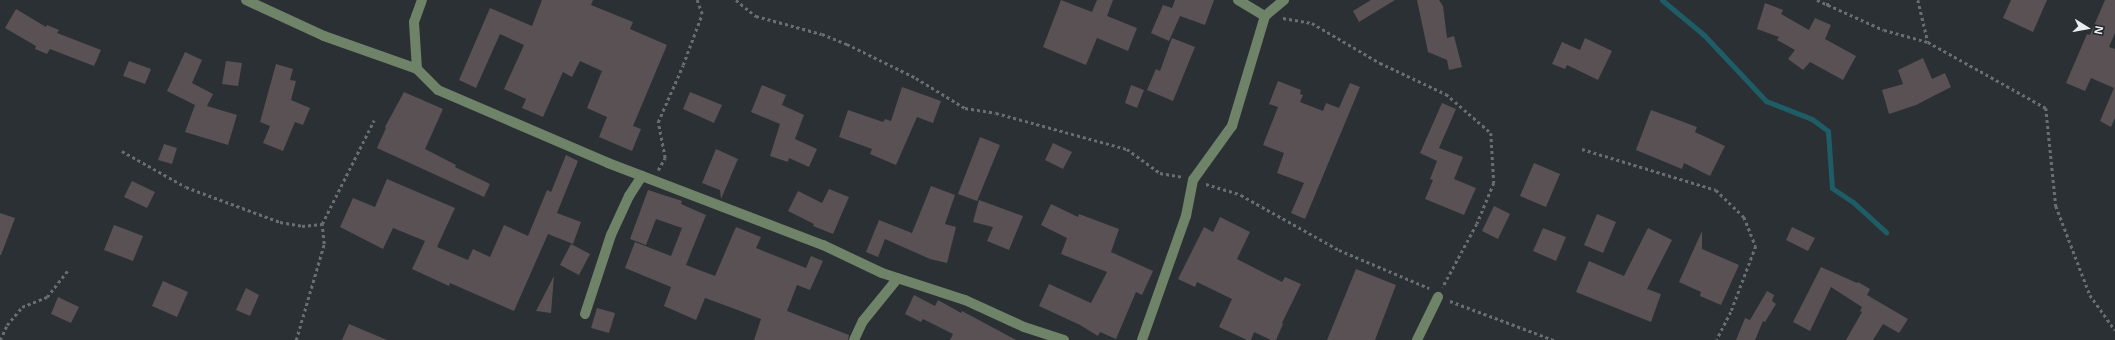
<!DOCTYPE html>
<style>
body{margin:0}
#map{position:relative;width:2115px;height:340px;overflow:hidden;background:#2b3034;font-family:"Noto Sans",sans-serif}
div>[style]{position:absolute}
[style*='--x']{left:calc(var(--x)*1px);top:calc(var(--y)*1px);width:calc(var(--w)*1px);rotate:calc(var(--a)*1deg)}
.stream>*{height:5px;margin:-2.5px;padding:0 2.5px;transform-origin:2.5px;border-radius:2.5px;background:#1f5d66}
.building>*{inset:0;background:#595153}
.path>*{height:2.5px;margin-top:-1.25px;transform-origin:0;background:repeating-linear-gradient(90deg,#6a6e72 0 3px,transparent 0 6px)}
.minor>*{height:10px;margin:-5px;padding:0 5px;transform-origin:5px;border-radius:5px;background:#6e8367}
span{translate:-50% -50%;white-space:nowrap;text-align:center;line-height:1.15;-webkit-text-stroke:3px #22262a;paint-order:stroke}
.north{position:absolute;left:2067px;top:8px;width:40px;height:40px;-webkit-text-stroke:3px #22262a;paint-order:stroke;rotate:101deg;font-size:11px;font-weight:700;line-height:16px;text-align:center;color:#ebeef1}
.north::after{content:'';display:block;margin:auto;width:14px;height:18px;background:#ebeef1;clip-path:polygon(50% 0,100% 100%,50% 72%,0 100%)}
</style>
<div id="map">
<div class="stream">
<div style="--x:1662;--y:0;--w:55;--a:39.8"></div>
<div style="--x:1704;--y:35;--w:91;--a:46.8"></div>
<div style="--x:1766;--y:101;--w:49;--a:21.4"></div>
<div style="--x:1812;--y:119;--w:20;--a:37"></div>
<div style="--x:1828;--y:131;--w:57;--a:86"></div>
<div style="--x:1832;--y:188;--w:25;--a:34"></div>
<div style="--x:1853;--y:202;--w:45;--a:42.3"></div>
</div>
<div class="building">
<div style="clip-path:polygon(542px 0,593px 0,591px 5px,633px 22px,630px 29px,667px 45px,633px 126px,641px 129px,632px 151px,599px 137px,607px 117px,587px 108px,602px 71px,580px 61px,572px 77px,563px 72px,543px 117px,522px 108px,526px 99px,504px 89px,524px 45px,500px 34px,476px 88px,459px 80px,490px 8px,532px 26px)"></div>
<div style="clip-path:polygon(1061px 0,1092px 12px,1097px 0,1113px 0,1107px 16px,1137px 28px,1128px 51px,1097px 38px,1086px 65px,1043px 47px)"></div>
<div style="clip-path:polygon(1175px 0,1214px 0,1205px 25px,1180px 16px,1169px 41px,1151px 33px,1163px 5px,1172px 8px)"></div>
<div style="clip-path:polygon(1371px 0,1395px 0,1359px 22px,1353px 11px)"></div>
<div style="clip-path:polygon(1417px 0,1439px 0,1443px 6px,1447px 38px,1454px 36px,1462px 67px,1449px 70px,1447px 60px,1428px 52px)"></div>
<div style="clip-path:polygon(2011px 0,2047px 0,2033px 32px,2003px 18px)"></div>
<div style="clip-path:polygon(2105px 0,2115px 0,2115px 33px,2109px 47px,2115px 49px,2115px 118px,2111px 127px,2100px 121px,2114px 88px,2091px 78px,2085px 91px,2066px 83px,2087px 34px,2090px 35px)"></div>
<div style="clip-path:polygon(1765px 3px,1783px 10px,1781px 14px,1809px 30px,1815px 18px,1831px 25px,1825px 39px,1856px 56px,1843px 80px,1810px 62px,1803px 70px,1788px 59px,1795px 50px,1777px 40px,1779px 37px,1757px 29px)"></div>
<div style="clip-path:polygon(16px 9px,46px 27px,47px 25px,59px 30px,57px 33px,101px 50px,94px 66px,50px 49px,47px 54px,35px 49px,36px 46px,5px 28px)"></div>
<div style="clip-path:polygon(1172px 38px,1195px 47px,1173px 101px,1147px 90px,1156px 69px,1160px 71px)"></div>
<div style="clip-path:polygon(1585px 38px,1612px 51px,1598px 80px,1567px 65px,1565px 69px,1552px 64px,1562px 42px,1580px 50px)"></div>
<div style="clip-path:polygon(185px 52px,202px 60px,192px 83px,213px 94px,207px 106px,237px 115px,228px 145px,185px 132px,195px 105px,167px 91px)"></div>
<div style="clip-path:polygon(1923px 58px,1932px 79px,1945px 73px,1951px 87px,1916px 105px,1889px 114px,1882px 90px,1903px 84px,1898px 70px)"></div>
<div style="clip-path:polygon(129px 61px,151px 69px,145px 84px,123px 76px)"></div>
<div style="clip-path:polygon(226px 61px,242px 63px,238px 86px,222px 84px)"></div>
<div style="clip-path:polygon(276px 64px,293px 69px,290px 80px,296px 81px,291px 100px,310px 108px,303px 125px,295px 122px,283px 151px,263px 143px,270px 126px,260px 122px)"></div>
<div style="clip-path:polygon(1278px 81px,1301px 90px,1300px 94px,1303px 95px,1300px 102px,1323px 111px,1326px 103px,1339px 108px,1350px 83px,1360px 87px,1305px 219px,1291px 213px,1304px 183px,1277px 173px,1284px 153px,1263px 145px,1278px 107px,1269px 104px)"></div>
<div style="clip-path:polygon(762px 85px,786px 95px,782px 105px,804px 115px,795px 139px,817px 149px,809px 167px,789px 158px,788px 162px,770px 156px,780px 124px,751px 112px)"></div>
<div style="clip-path:polygon(1131px 85px,1144px 90px,1137px 108px,1125px 103px)"></div>
<div style="clip-path:polygon(902px 87px,941px 101px,933px 123px,917px 117px,896px 165px,870px 154px,872px 149px,839px 137px,848px 110px,883px 122px,885px 119px,891px 121px)"></div>
<div style="clip-path:polygon(404px 92px,443px 109px,425px 149px,456px 165px,455px 167px,490px 184px,484px 197px,377px 148px,386px 128px,385px 127px)"></div>
<div style="clip-path:polygon(690px 92px,722px 105px,714px 123px,683px 109px)"></div>
<div style="clip-path:polygon(1442px 103px,1456px 109px,1439px 148px,1463px 157px,1454px 179px,1476px 188px,1464px 215px,1425px 199px,1433px 180px,1430px 179px,1437px 161px,1420px 153px)"></div>
<div style="clip-path:polygon(1651px 110px,1697px 127px,1695px 132px,1725px 146px,1710px 176px,1684px 163px,1682px 169px,1636px 150px)"></div>
<div style="clip-path:polygon(980px 137px,1000px 145px,977px 201px,958px 194px)"></div>
<div style="clip-path:polygon(1053px 143px,1072px 152px,1063px 169px,1045px 160px)"></div>
<div style="clip-path:polygon(164px 144px,177px 148px,172px 164px,158px 160px)"></div>
<div style="clip-path:polygon(716px 149px,738px 159px,721px 199px,720px 190px,702px 183px)"></div>
<div style="clip-path:polygon(566px 155px,578px 161px,557px 213px,581px 222px,573px 244px,548px 234px,514px 311px,450px 283px,449px 286px,412px 269px,425px 241px,393px 228px,383px 249px,340px 227px,353px 198px,375px 207px,387px 179px,455px 208px,437px 247px,468px 260px,473px 249px,490px 257px,504px 225px,528px 236px,547px 190px,551px 192px)"></div>
<div style="clip-path:polygon(1534px 163px,1560px 174px,1546px 207px,1520px 196px)"></div>
<div style="clip-path:polygon(132px 181px,155px 192px,147px 208px,124px 197px)"></div>
<div style="clip-path:polygon(931px 186px,955px 195px,945px 224px,956px 227px,947px 263px,930px 259px,885px 239px,878px 257px,866px 252px,879px 220px,912px 233px)"></div>
<div style="clip-path:polygon(829px 189px,849px 197px,833px 234px,813px 226px,814px 224px,788px 211px,798px 191px,822px 203px)"></div>
<div style="clip-path:polygon(648px 190px,682px 201px,681px 204px,706px 215px,686px 265px,715px 276px,736px 227px,761px 237px,756px 248px,806px 268px,811px 256px,823px 261px,810px 290px,797px 285px,787px 311px,849px 335px,848px 340px,754px 340px,761px 319px,735px 309px,705px 298px,696px 320px,664px 306px,671px 287px,625px 268px,635px 242px,671px 256px,682px 228px,656px 219px,646px 245px,630px 239px)"></div>
<div style="clip-path:polygon(979px 200px,1023px 216px,1009px 250px,987px 241px,993px 227px,973px 222px)"></div>
<div style="clip-path:polygon(1051px 204px,1078px 217px,1079px 214px,1119px 229px,1111px 252px,1153px 271px,1142px 295px,1136px 292px,1116px 339px,1100px 332px,1098px 336px,1080px 325px,1039px 306px,1049px 284px,1091px 303px,1107px 272px,1061px 254px,1067px 238px,1041px 225px)"></div>
<div style="clip-path:polygon(1494px 206px,1510px 214px,1498px 239px,1482px 231px)"></div>
<div style="clip-path:polygon(0 213px,15px 218px,1px 255px,0 255px)"></div>
<div style="clip-path:polygon(1597px 214px,1616px 222px,1603px 253px,1584px 245px)"></div>
<div style="clip-path:polygon(1220px 217px,1250px 232px,1237px 259px,1282px 282px,1285px 277px,1301px 284px,1282px 323px,1283px 324px,1276px 340px,1271px 340px,1254px 332px,1251px 340px,1247px 340px,1219px 327px,1232px 299px,1197px 282px,1195px 287px,1178px 279px,1204px 227px,1213px 232px)"></div>
<div style="clip-path:polygon(114px 225px,143px 236px,133px 261px,104px 250px)"></div>
<div style="clip-path:polygon(1792px 227px,1815px 238px,1808px 251px,1786px 240px)"></div>
<div style="clip-path:polygon(1543px 228px,1566px 237px,1556px 261px,1533px 251px)"></div>
<div style="clip-path:polygon(1648px 228px,1672px 240px,1647px 289px,1661px 294px,1651px 322px,1576px 292px,1589px 261px,1624px 276px)"></div>
<div style="clip-path:polygon(1702px 231px,1702px 249px,1739px 265px,1721px 305px,1700px 296px,1701px 292px,1679px 282px)"></div>
<div style="clip-path:polygon(571px 244px,590px 254px,579px 275px,560px 265px)"></div>
<div style="clip-path:polygon(1821px 267px,1857px 283px,1858px 282px,1870px 289px,1867px 295px,1908px 319px,1899px 333px,1883px 324px,1873px 340px,1846px 340px,1862px 312px,1860px 311px,1862px 307px,1831px 287px,1810px 331px,1793px 322px)"></div>
<div style="clip-path:polygon(1356px 269px,1396px 285px,1375px 340px,1327px 340px)"></div>
<div style="clip-path:polygon(554px 276px,551px 313px,536px 311px)"></div>
<div style="clip-path:polygon(163px 281px,188px 292px,177px 317px,152px 306px)"></div>
<div style="clip-path:polygon(246px 288px,259px 295px,250px 316px,236px 310px)"></div>
<div style="clip-path:polygon(1767px 291px,1774px 295px,1772px 301px,1776px 304px,1765px 322px,1763px 321px,1755px 340px,1736px 340px,1745px 318px,1750px 320px)"></div>
<div style="clip-path:polygon(914px 295px,935px 306px,938px 300px,961px 313px,962px 311px,1016px 340px,950px 340px,953px 334px,923px 319px,921px 322px,905px 314px)"></div>
<div style="clip-path:polygon(58px 297px,79px 307px,71px 323px,51px 314px)"></div>
<div style="clip-path:polygon(597px 308px,615px 313px,609px 333px,591px 328px)"></div>
<div style="clip-path:polygon(349px 324px,387px 340px,342px 340px)"></div>
</div>
<div class="path">
<div style="--x:736;--y:0;--w:26;--a:39"></div>
<div style="--x:756;--y:16;--w:68;--a:15.3"></div>
<div style="--x:822;--y:34;--w:27;--a:22"></div>
<div style="--x:847;--y:44;--w:77;--a:26.2"></div>
<div style="--x:916;--y:78;--w:57;--a:31.5"></div>
<div style="--x:965;--y:108;--w:31;--a:9"></div>
<div style="--x:996;--y:113;--w:136;--a:15.4"></div>
<div style="--x:1127;--y:149;--w:41;--a:36"></div>
<div style="--x:1160;--y:173;--w:22;--a:10"></div>
<div style="--x:1817;--y:0;--w:73;--a:24.1"></div>
<div style="--x:1884;--y:30;--w:46;--a:15.3"></div>
<div style="--x:1918;--y:0;--w:43;--a:76.6"></div>
<div style="--x:1928;--y:42;--w:135;--a:29.2"></div>
<div style="--x:2046;--y:108;--w:99;--a:84.2"></div>
<div style="--x:2056;--y:206;--w:95;--a:69.1"></div>
<div style="--x:2090;--y:295;--w:43;--a:54.5"></div>
<div style="--x:1827;--y:6;--w:6;--a:-81"></div>
<div style="--x:1283;--y:18;--w:29;--a:10"></div>
<div style="--x:1312;--y:23;--w:79;--a:30.5"></div>
<div style="--x:1380;--y:63;--w:73;--a:25.2"></div>
<div style="--x:1446;--y:94;--w:60;--a:40.9"></div>
<div style="--x:1491;--y:133;--w:50;--a:86.6"></div>
<div style="--x:1494;--y:183;--w:44;--a:112.5"></div>
<div style="--x:1477;--y:224;--w:72;--a:118.4"></div>
<div style="--x:1582;--y:149;--w:140;--a:17"></div>
<div style="--x:1716;--y:190;--w:39;--a:44"></div>
<div style="--x:1744;--y:217;--w:31;--a:68"></div>
<div style="--x:1756;--y:246;--w:71;--a:110.7"></div>
<div style="--x:1731;--y:312;--w:31;--a:117"></div>
<div style="--x:122;--y:151;--w:73;--a:29.4"></div>
<div style="--x:186;--y:187;--w:100;--a:20.4"></div>
<div style="--x:280;--y:222;--w:22;--a:10"></div>
<div style="--x:302;--y:226;--w:20;--a:-6"></div>
<div style="--x:322;--y:224;--w:116;--a:-63.4"></div>
<div style="--x:658;--y:170;--w:14;--a:-60"></div>
<div style="--x:665;--y:158;--w:37;--a:-101"></div>
<div style="--x:658;--y:122;--w:62;--a:-66.3"></div>
<div style="--x:683;--y:65;--w:54;--a:-69.6"></div>
<div style="--x:702;--y:14;--w:15;--a:-110"></div>
<div style="--x:1206;--y:184;--w:37;--a:17"></div>
<div style="--x:1241;--y:195;--w:112;--a:29.3"></div>
<div style="--x:1339;--y:250;--w:98;--a:22.9"></div>
<div style="--x:1450;--y:301;--w:111;--a:20.6"></div>
<div style="--x:0;--y:340;--w:17;--a:-65"></div>
<div style="--x:7;--y:325;--w:23;--a:-50"></div>
<div style="--x:22;--y:307;--w:27;--a:-22"></div>
<div style="--x:47;--y:297;--w:33;--a:-52"></div>
<div style="--x:296;--y:340;--w:100;--a:-73.7"></div>
<div style="--x:324;--y:244;--w:20;--a:-96"></div>
</div>
<div class="minor">
<div style="--x:246;--y:0;--w:86;--a:24.8"></div>
<div style="--x:324;--y:36;--w:99;--a:19.5"></div>
<div style="--x:417;--y:69;--w:30;--a:45"></div>
<div style="--x:438;--y:90;--w:185;--a:23.2"></div>
<div style="--x:608;--y:163;--w:230;--a:20.9"></div>
<div style="--x:823;--y:245;--w:65;--a:25.4"></div>
<div style="--x:882;--y:273;--w:87;--a:18"></div>
<div style="--x:965;--y:300;--w:65;--a:24.6"></div>
<div style="--x:1024;--y:327;--w:42;--a:18"></div>
<div style="--x:1238;--y:0;--w:31;--a:31"></div>
<div style="--x:417;--y:69;--w:47;--a:-93.7"></div>
<div style="--x:414;--y:22;--w:23;--a:-70"></div>
<div style="--x:585;--y:314;--w:83;--a:-71.8"></div>
<div style="--x:611;--y:235;--w:43;--a:-65.2"></div>
<div style="--x:629;--y:196;--w:24;--a:-57"></div>
<div style="--x:854;--y:340;--w:21;--a:-65"></div>
<div style="--x:863;--y:321;--w:55;--a:-50.9"></div>
<div style="--x:1142;--y:340;--w:132;--a:-70.5"></div>
<div style="--x:1186;--y:216;--w:37;--a:-79"></div>
<div style="--x:1193;--y:180;--w:67;--a:-54.2"></div>
<div style="--x:1232;--y:126;--w:115;--a:-73.3"></div>
<div style="--x:1265;--y:16;--w:25;--a:-40"></div>
<div style="--x:1417;--y:340;--w:48;--a:-64"></div>
</div>
<div class="north">N</div>
</div>
